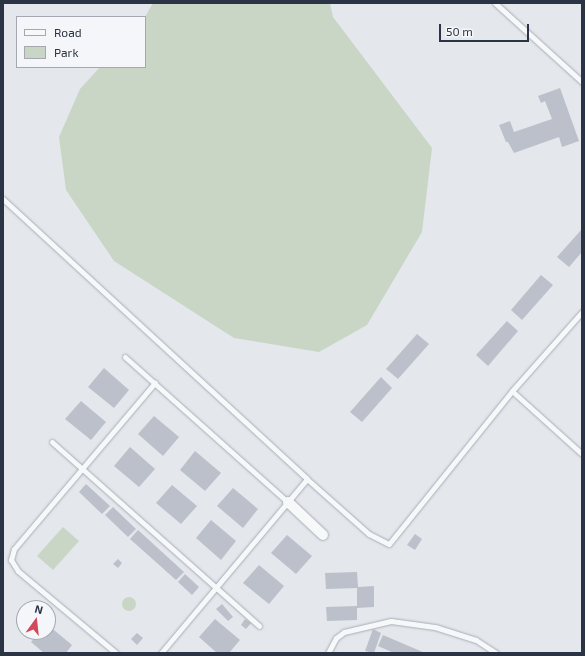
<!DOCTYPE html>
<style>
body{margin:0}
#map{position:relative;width:585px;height:656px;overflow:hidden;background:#e4e7ec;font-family:"Exo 2",sans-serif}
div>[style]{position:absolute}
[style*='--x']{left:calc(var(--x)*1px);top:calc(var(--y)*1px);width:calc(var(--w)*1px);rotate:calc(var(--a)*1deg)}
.green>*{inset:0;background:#c9d6c5}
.round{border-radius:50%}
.building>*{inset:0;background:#bbc0ca}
.roads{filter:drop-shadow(0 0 1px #a9aeb7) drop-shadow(0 0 1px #a9aeb7)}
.lane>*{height:5px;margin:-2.5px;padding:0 2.5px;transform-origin:2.5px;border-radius:2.5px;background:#f7f8fa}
.street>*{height:10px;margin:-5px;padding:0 5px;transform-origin:5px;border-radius:5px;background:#f7f8fa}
span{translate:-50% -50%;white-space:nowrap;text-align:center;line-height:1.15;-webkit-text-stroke:3px #f4f6f9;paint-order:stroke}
.frame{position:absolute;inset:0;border:4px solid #2b3445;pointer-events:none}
.legend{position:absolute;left:16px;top:16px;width:130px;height:52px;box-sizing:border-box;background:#f4f6f9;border:1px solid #a4a8b1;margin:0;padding:5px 7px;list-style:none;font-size:12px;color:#2b3445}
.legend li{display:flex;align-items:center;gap:8px;height:20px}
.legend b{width:20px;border:1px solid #a4a8b1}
.north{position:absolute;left:16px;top:600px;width:40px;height:40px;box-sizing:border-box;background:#f4f6f9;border:1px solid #a4a8b1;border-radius:50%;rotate:15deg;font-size:11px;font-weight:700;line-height:16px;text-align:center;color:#2b3445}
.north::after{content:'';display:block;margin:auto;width:14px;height:18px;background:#d1495b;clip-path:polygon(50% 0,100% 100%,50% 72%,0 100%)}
.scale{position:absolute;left:439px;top:24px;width:90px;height:18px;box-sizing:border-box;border:2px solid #2b3445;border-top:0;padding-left:5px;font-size:12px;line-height:14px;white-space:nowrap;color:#2b3445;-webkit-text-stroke:3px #f4f6f9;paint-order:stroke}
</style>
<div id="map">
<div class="green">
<div style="clip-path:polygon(153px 3px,330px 3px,333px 17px,432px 148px,422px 232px,367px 325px,319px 352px,234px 338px,114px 261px,66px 190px,59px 137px,80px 89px,100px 67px,145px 67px,145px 17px)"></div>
<div style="clip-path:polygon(63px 527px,79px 541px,53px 570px,37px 556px)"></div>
<div class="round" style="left:122px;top:597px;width:14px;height:14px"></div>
</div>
<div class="building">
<div style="clip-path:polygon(560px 88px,579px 141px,562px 147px,559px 137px,514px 153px,508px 142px,506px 142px,499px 125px,510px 121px,514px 132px,552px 119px,545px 101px,541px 103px,538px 96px)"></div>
<div style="clip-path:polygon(582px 229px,582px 252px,569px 267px,557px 257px)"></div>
<div style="clip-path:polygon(541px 275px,553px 285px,522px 320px,511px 310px)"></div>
<div style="clip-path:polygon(507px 321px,518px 331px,488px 366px,476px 355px)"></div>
<div style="clip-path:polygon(417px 334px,429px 344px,398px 379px,386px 369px)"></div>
<div style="clip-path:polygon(104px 368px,129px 390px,114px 408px,88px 387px)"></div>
<div style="clip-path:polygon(381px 377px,392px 388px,362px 422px,350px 412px)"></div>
<div style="clip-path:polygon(81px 401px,106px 422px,91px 440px,65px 419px)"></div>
<div style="clip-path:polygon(154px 416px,179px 437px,163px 456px,138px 434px)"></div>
<div style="clip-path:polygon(130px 447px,155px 469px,139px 487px,114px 466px)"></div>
<div style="clip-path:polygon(195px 451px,221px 473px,205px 491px,180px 470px)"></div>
<div style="clip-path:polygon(86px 484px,110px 506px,102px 514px,79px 492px)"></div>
<div style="clip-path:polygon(172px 485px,197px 506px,181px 524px,156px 503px)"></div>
<div style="clip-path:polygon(233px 488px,258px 509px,243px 528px,217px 506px)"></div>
<div style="clip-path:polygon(113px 507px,136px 529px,128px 537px,105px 515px)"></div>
<div style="clip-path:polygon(211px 520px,236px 541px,221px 560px,196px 538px)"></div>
<div style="clip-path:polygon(138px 530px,184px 572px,176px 580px,130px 539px)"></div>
<div style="clip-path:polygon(415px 534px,422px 539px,415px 550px,407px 545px)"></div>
<div style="clip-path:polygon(287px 535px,312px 556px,296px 574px,271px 553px)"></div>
<div style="clip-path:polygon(118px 559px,122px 563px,118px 568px,113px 564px)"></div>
<div style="clip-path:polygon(259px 565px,284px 586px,269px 604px,243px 583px)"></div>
<div style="clip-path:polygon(357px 572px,358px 587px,374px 586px,374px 607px,357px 608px,357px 620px,327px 621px,326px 607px,357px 606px,357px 588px,326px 589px,325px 573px)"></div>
<div style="clip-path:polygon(185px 574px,199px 587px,192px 595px,178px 582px)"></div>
<div style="clip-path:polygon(222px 604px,233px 617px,228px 621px,216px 609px)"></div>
<div style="clip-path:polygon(215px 619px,240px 640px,229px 653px,217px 653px,199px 637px)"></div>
<div style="clip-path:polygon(245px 619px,251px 623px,246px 629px,241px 625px)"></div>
<div style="clip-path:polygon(48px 625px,72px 645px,66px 653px,44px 653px,31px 642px,40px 632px,48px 632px)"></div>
<div style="clip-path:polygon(373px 629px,381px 633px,374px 653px,365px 651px)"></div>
<div style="clip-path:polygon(137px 633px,143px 638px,137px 645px,131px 639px)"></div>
<div style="clip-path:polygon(383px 635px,425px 653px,394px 653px,378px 646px)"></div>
</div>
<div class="roads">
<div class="lane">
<div style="--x:495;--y:3;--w:118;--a:42.2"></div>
<div style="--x:3;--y:199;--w:413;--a:42.6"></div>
<div style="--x:307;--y:479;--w:83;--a:41.6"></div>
<div style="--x:369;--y:534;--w:22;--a:27"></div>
<div style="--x:389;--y:544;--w:196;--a:-51.2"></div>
<div style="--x:512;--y:391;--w:106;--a:-48.5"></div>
<div style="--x:125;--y:357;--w:218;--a:41.7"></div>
<div style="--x:512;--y:391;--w:94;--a:42"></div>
<div style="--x:52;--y:442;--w:277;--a:41.6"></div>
<div style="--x:116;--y:653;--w:128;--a:-140.1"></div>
<div style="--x:18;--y:571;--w:13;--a:-122"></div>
<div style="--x:11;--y:560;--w:11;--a:-75"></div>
<div style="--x:14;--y:549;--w:218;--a:-49.7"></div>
<div style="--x:161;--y:653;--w:227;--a:-50"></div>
<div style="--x:328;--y:653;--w:17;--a:-62"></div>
<div style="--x:336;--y:638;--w:10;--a:-37"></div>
<div style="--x:344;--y:632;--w:48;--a:-13.2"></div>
<div style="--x:391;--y:621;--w:44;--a:7.8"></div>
<div style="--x:435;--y:627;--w:43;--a:17.6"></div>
<div style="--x:476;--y:640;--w:24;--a:33"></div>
</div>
<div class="street">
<div style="--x:288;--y:502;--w:48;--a:43.3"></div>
</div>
</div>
<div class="frame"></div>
<ul class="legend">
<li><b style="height:5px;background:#f7f8fa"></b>Road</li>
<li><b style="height:11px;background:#c9d6c5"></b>Park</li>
</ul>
<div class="north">N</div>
<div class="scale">50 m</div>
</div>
